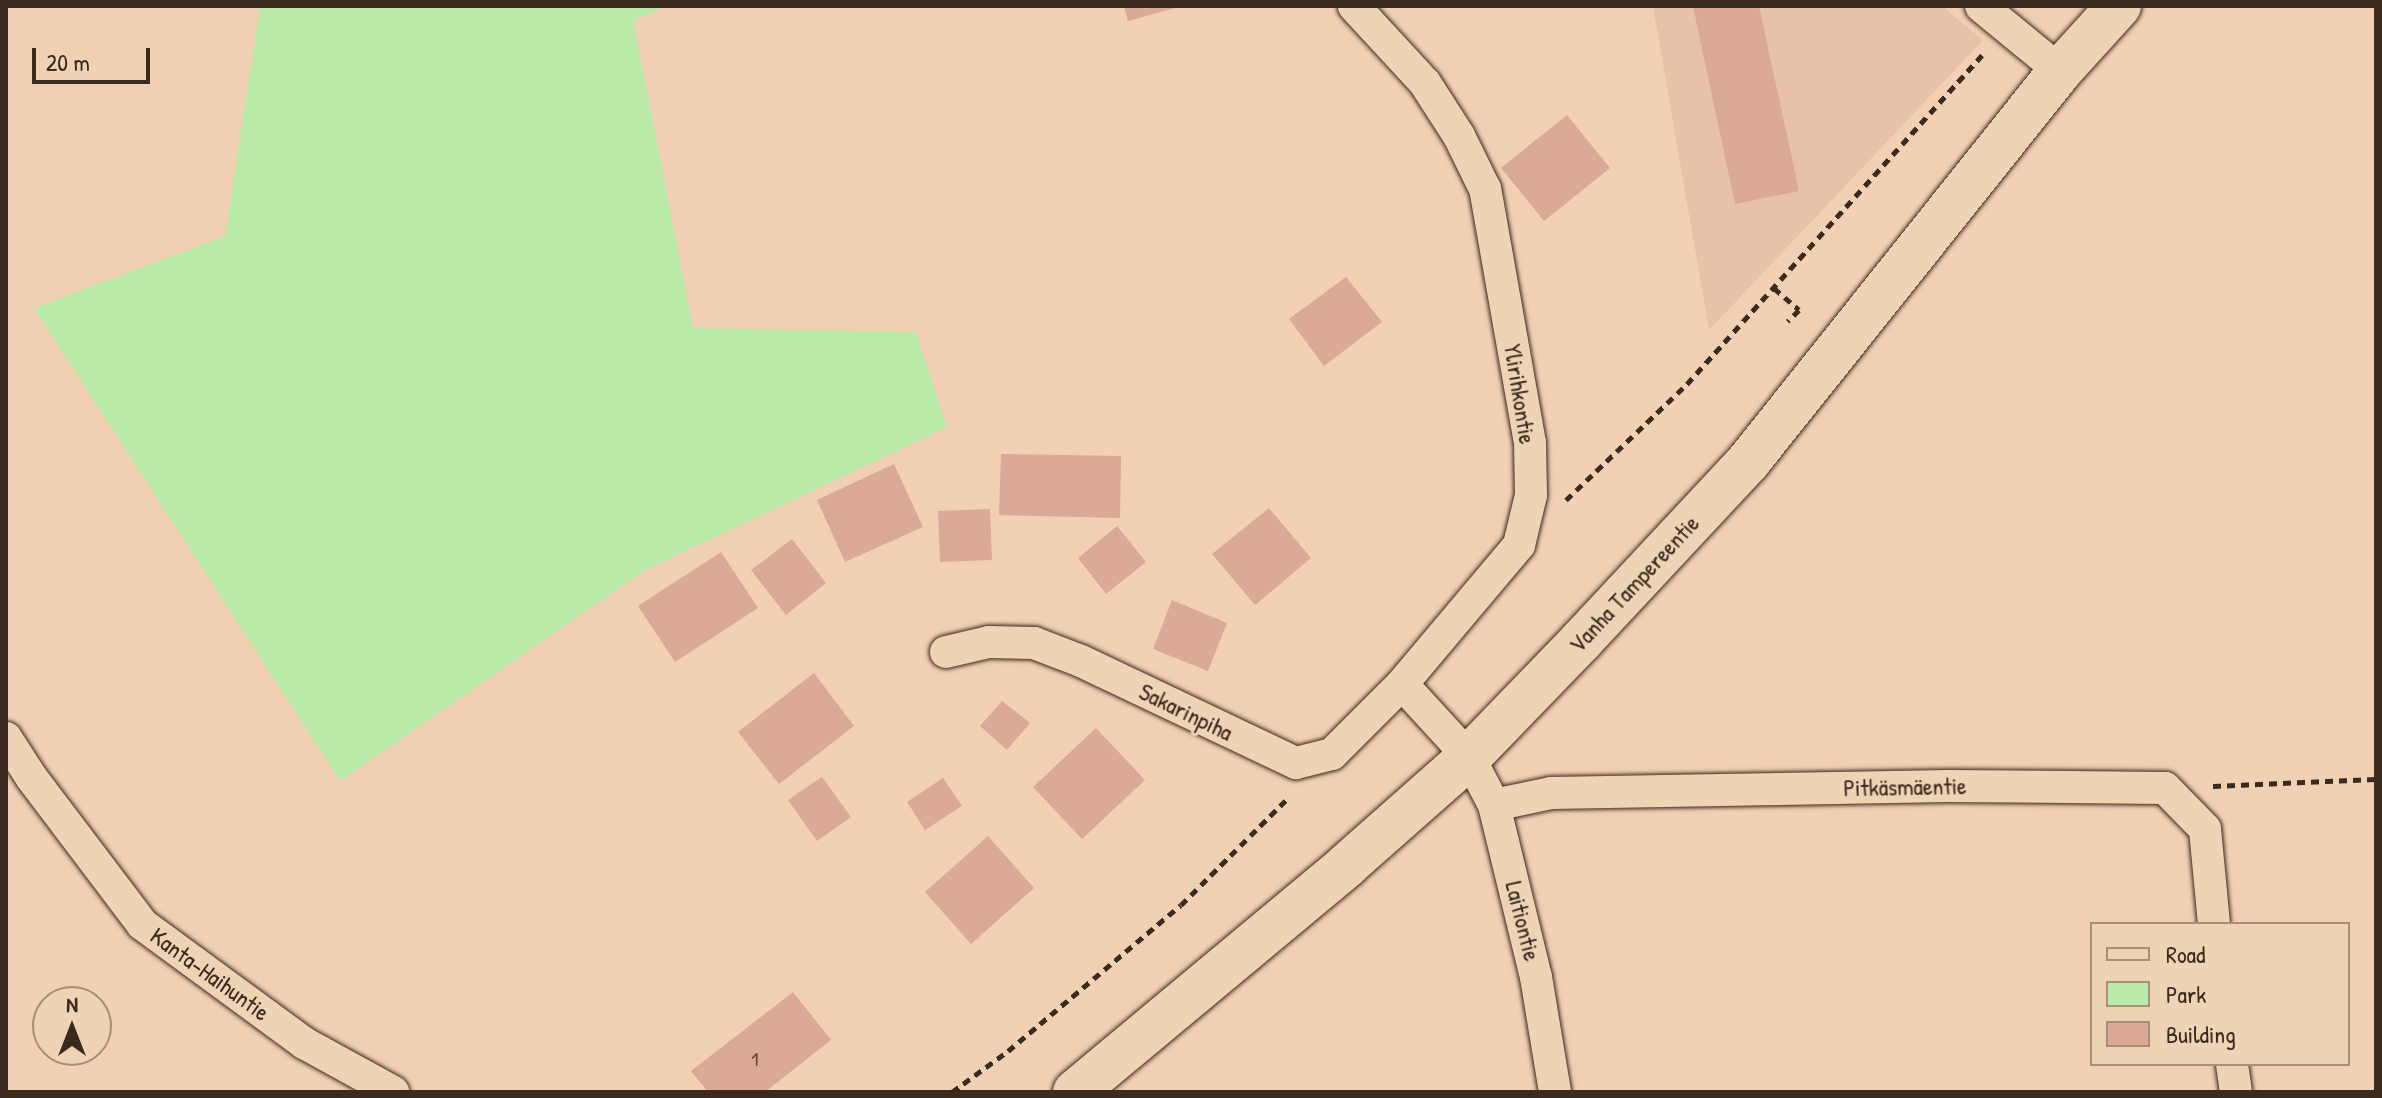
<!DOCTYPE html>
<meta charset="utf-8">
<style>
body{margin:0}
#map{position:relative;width:2382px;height:1098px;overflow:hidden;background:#f2d0b4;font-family:"Patrick Hand",sans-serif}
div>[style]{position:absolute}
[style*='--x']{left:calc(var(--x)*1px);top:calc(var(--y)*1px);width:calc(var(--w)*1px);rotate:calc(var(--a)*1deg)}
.built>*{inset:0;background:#e7c1a8}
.green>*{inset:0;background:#bbeba9}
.building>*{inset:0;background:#daa997}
.path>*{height:5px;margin-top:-2.5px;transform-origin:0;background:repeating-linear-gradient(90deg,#3b2a1e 0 8px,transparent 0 14px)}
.roads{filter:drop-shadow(0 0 2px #3b2a1e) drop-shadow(0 0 2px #3b2a1e)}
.minor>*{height:32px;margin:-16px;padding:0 16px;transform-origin:16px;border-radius:16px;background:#eed4b5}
.secondary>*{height:44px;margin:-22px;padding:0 22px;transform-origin:22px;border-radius:22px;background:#eed4b5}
span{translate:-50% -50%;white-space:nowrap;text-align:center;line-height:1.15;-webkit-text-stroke:6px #eed4b5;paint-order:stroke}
.number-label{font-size:20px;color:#634a3c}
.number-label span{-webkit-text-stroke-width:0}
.street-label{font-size:24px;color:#3b2a1e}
.frame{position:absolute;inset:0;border:8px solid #3b2a1e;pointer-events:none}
.legend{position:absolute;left:2090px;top:922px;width:260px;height:144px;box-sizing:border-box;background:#eed4b5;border:2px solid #a69079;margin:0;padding:10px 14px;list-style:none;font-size:24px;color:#3b2a1e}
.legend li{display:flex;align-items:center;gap:16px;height:40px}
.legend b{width:40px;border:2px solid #a69079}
.north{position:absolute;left:32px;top:986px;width:80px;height:80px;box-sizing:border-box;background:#eed4b5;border:2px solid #a69079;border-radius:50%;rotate:0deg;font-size:22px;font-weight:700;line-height:32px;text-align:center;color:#3b2a1e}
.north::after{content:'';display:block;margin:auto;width:28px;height:36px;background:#3b2a1e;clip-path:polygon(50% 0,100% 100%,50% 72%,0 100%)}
.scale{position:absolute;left:32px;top:48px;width:118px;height:36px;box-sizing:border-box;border:4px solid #3b2a1e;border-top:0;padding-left:10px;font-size:24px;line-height:28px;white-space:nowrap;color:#3b2a1e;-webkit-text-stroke:6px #eed4b5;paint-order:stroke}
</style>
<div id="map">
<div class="built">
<div style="clip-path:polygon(1653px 6px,1942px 6px,1983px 40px,1709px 330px)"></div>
</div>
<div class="green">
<div style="clip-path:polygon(260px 6px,667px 6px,633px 20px,693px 328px,916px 332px,947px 427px,645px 570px,340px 781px,34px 308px,225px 236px)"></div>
</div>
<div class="building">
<div style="clip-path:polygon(1124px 6px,1178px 6px,1179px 7px,1128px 21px)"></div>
<div style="clip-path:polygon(1693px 6px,1759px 6px,1799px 191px,1735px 204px)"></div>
<div style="clip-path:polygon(1567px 115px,1610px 168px,1544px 221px,1501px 168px)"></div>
<div style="clip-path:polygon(1346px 277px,1382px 322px,1324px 366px,1289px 319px)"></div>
<div style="clip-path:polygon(1001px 454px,1121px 456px,1120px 518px,999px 515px)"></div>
<div style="clip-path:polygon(894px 464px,923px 527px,845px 562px,817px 500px)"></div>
<div style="clip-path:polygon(1269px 508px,1311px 558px,1255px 605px,1212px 554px)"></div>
<div style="clip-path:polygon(990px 509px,992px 560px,940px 562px,938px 511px)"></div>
<div style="clip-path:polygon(1117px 526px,1146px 562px,1106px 594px,1078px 558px)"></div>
<div style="clip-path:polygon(792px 539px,826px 583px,786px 615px,751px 570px)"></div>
<div style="clip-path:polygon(721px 552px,758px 608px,675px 662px,638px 606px)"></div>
<div style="clip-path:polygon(1172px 600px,1227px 623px,1208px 671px,1153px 649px)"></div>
<div style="clip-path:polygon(814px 673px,854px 726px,779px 784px,738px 732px)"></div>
<div style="clip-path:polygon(1002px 701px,1030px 723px,1007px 750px,980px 726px)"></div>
<div style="clip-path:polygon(1096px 728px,1145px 780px,1082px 839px,1033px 787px)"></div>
<div style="clip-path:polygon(822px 777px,851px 817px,817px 841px,788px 800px)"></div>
<div style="clip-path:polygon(943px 778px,962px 806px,925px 830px,907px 802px)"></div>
<div style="clip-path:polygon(988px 836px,1034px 888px,971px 944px,925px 892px)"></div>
<div style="clip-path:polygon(793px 992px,831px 1040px,765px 1092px,708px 1092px,691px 1071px)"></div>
</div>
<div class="path">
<div style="--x:1774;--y:288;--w:33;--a:41"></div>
<div style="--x:1799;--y:310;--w:16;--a:135"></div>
<div style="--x:1566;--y:500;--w:168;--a:-43.8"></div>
<div style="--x:1687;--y:384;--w:446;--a:-48.1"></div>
<div style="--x:2213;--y:786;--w:163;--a:-2.5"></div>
<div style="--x:952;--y:1092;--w:69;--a:-36.2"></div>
<div style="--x:1008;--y:1051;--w:226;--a:-40.2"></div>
<div style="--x:1181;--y:905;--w:151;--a:-45"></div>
</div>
<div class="roads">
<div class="minor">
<div style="--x:1981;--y:6;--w:102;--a:39.4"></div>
<div style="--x:946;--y:652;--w:44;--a:-13.1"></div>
<div style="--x:989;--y:642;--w:45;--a:1.3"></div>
<div style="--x:1034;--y:643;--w:50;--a:21"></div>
<div style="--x:1081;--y:661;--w:238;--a:25.4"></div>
<div style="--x:1296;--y:763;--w:37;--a:-14"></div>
<div style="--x:1332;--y:754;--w:99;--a:-45"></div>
<div style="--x:1402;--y:684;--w:182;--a:-49.9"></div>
<div style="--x:1519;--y:545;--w:51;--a:-76.5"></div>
<div style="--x:1531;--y:495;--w:52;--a:-91.1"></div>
<div style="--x:1530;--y:443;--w:258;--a:-100"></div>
<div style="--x:1485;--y:189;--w:59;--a:-116.1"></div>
<div style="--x:1459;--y:136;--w:63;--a:-122.7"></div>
<div style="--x:1425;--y:83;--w:105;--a:-132.7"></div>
<div style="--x:1402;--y:684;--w:99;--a:47.5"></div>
<div style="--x:1469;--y:757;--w:54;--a:62.5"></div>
<div style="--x:1494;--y:805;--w:177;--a:76.3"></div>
<div style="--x:1536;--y:977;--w:117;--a:80.6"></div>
<div style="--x:6;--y:738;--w:46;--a:57.3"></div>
<div style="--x:31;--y:777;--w:184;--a:52.9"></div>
<div style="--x:142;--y:924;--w:201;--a:36.3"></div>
<div style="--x:304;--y:1043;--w:102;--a:28.8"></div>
<div style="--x:1494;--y:805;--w:58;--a:-11.9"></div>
<div style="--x:1551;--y:793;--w:398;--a:-1"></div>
<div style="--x:1949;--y:786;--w:216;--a:0.5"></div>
<div style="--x:2165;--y:788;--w:57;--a:45.7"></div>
<div style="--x:2205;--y:829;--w:95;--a:84.6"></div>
<div style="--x:2232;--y:1064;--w:28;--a:82"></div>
</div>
<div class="secondary">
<div style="--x:1075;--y:1092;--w:354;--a:-39.8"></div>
<div style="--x:1347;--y:865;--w:163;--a:-41.5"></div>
<div style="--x:1469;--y:757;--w:163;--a:-46"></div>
<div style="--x:1582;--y:640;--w:243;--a:-47"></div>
<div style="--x:1748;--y:462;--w:500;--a:-51.41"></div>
<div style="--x:2060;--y:71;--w:88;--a:-47.8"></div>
</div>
</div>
<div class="number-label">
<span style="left:755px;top:1058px">1</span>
</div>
<div class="street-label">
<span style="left:1520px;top:394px;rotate:81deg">Ylirihkontie</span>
<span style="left:1634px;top:584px;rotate:-47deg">Vanha Tampereentie</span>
<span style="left:1186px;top:712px;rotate:26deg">Sakarinpiha</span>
<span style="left:1905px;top:787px;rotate:-1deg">Pitkäsmäentie</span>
<span style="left:1523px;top:921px;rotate:76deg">Laitiontie</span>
<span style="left:210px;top:974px;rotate:36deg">Kanta-Haihuntie</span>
</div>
<div class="frame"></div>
<ul class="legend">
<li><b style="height:10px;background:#eed4b5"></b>Road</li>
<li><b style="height:22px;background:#bbeba9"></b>Park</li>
<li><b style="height:22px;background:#daa997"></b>Building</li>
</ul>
<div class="north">N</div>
<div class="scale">20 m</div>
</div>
